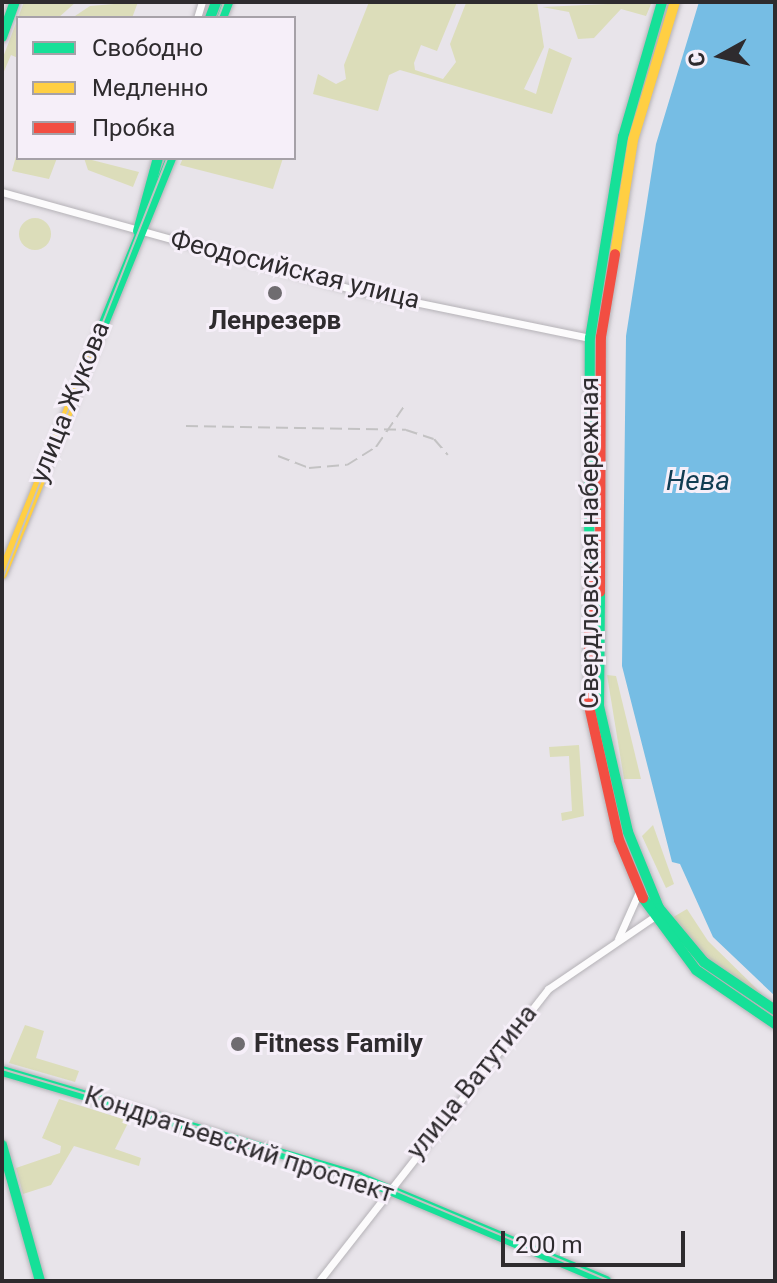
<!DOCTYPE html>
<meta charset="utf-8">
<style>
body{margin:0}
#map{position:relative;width:777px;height:1283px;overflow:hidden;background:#e8e4ea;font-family:Roboto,sans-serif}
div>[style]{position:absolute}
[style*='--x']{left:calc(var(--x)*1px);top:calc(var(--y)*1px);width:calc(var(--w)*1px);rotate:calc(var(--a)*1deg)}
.green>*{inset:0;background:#dcddba}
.round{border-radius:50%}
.water>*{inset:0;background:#76bde4}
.ferry>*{height:2px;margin-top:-1px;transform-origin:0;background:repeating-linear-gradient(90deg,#103c52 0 10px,transparent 0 18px)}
.roads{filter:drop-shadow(0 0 2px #b5b2b7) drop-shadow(0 0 2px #b5b2b7)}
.street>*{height:7px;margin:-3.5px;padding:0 3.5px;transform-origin:3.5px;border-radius:3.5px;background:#fcfbfc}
.fast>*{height:10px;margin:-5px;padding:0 5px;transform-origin:5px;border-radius:5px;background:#16e098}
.slow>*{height:10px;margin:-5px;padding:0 5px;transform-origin:5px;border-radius:5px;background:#ffcf43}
.jam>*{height:10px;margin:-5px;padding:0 5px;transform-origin:5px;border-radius:5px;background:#f24e42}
.tram>*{height:2px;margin:-1px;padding:0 1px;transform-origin:1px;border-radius:1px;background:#c3c2c3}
.rail>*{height:2px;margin-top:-1px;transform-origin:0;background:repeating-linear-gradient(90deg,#c3c2c3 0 12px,transparent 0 18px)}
.dots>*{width:22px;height:22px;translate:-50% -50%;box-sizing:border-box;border:4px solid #f6eff9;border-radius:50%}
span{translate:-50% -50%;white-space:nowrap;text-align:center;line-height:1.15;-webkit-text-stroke:6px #f6eff9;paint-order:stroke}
.street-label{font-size:26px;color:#2e2b2e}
.poi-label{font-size:26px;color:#2e2b2e;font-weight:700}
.left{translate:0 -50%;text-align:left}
.water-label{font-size:28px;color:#103c52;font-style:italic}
.frame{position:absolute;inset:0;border:4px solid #2e2b2e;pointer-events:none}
.legend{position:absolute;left:16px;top:16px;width:280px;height:144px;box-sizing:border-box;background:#f6eff9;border:2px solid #a6a1a8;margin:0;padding:10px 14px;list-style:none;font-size:24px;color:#2e2b2e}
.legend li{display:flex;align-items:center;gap:16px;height:40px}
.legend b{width:40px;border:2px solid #a6a1a8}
.north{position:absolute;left:681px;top:16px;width:80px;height:80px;-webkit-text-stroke:6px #f6eff9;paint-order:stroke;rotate:262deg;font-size:22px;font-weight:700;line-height:32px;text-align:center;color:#2e2b2e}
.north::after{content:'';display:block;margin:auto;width:28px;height:36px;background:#2e2b2e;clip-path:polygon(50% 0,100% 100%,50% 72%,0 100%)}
.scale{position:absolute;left:501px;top:1231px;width:184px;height:36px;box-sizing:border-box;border:4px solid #2e2b2e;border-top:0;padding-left:10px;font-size:24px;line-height:28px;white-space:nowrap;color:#2e2b2e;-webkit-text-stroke:6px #f6eff9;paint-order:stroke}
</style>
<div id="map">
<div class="green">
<div style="clip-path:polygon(24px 2px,76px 2px,58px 18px,18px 18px,18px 58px,11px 55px,2px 76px,2px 60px)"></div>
<div style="clip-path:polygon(138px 2px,132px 18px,72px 18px,90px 6px)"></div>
<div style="clip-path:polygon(369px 2px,457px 2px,437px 51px,421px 45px,414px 63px,415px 70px,443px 79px,456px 62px,450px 44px,466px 3px,537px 2px,544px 47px,524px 89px,536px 94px,549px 48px,572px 58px,552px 114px,400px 70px,389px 75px,378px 111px,313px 94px,318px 74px,336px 84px,346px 79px,344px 65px)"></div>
<div style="clip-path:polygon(652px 2px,646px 16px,621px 9px,594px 38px,578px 39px,569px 12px,542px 7px)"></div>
<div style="clip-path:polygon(18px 149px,18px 158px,57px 158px,49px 179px,12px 171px)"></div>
<div style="clip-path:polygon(84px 158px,139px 172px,133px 187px,88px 170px)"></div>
<div style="clip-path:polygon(183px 158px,283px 158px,273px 189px,180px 165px)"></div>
<div class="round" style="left:19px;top:218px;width:32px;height:32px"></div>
<div style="clip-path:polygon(607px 675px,616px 676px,641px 779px,624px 779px)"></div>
<div style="clip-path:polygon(579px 745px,584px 816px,562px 821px,561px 813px,572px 811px,569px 756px,550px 757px,549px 747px)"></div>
<div style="clip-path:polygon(653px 825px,674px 884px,666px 888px,642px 836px)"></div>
<div style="clip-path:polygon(687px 909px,708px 941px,763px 995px,709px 962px,670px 919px)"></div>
<div style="clip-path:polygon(25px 1025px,44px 1031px,36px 1058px,79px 1071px,75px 1082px,9px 1063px)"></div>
<div style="clip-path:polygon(59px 1099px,129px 1121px,115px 1149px,141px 1158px,139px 1166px,74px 1146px,51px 1185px,23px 1194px,16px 1168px,60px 1153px,61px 1146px,42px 1138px)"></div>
</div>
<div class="water">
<div style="clip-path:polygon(699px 2px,775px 2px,775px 996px,713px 937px,680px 864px,672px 862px,622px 666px,626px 336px,656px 144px)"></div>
</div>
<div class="ferry">
<div style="--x:775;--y:511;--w:113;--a:90"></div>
</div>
<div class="roads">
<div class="street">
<div style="--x:197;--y:18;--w:17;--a:-73"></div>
<div style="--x:2;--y:192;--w:367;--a:15.5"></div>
<div style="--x:356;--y:290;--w:239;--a:11.6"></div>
<div style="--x:618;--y:939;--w:49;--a:-66"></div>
<div style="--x:319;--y:1281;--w:371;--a:-51.9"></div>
<div style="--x:548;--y:989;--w:126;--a:-34.3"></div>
</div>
<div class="fast">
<div style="--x:210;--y:18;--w:17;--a:-69"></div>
<div style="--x:222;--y:18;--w:17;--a:-69"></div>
<div style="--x:2;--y:37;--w:37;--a:-70"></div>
<div style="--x:138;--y:231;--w:76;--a:-74.7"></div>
<div style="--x:98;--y:338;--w:194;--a:-67.9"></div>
<div style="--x:589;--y:582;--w:244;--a:-89.8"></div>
<div style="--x:590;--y:338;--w:204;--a:-80.7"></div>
<div style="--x:623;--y:137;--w:141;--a:-73.9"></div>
<div style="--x:600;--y:592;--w:114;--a:90.5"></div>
<div style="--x:599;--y:706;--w:129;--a:77"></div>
<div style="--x:628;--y:832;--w:82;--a:67.8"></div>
<div style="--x:659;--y:908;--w:70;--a:50.2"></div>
<div style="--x:704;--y:962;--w:86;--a:34.1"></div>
<div style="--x:643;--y:898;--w:89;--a:53.6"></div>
<div style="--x:696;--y:970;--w:96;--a:34.4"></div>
<div style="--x:2;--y:1071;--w:372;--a:16.5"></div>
<div style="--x:359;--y:1177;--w:268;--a:22.8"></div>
<div style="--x:2;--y:1145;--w:141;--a:74.4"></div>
</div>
<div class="slow">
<div style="--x:615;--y:254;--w:115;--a:-81"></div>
<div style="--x:633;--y:140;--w:144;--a:-73.1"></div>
<div style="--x:2;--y:574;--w:255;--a:-67.9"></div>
</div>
<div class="jam">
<div style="--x:589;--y:582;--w:124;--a:90"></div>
<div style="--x:589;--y:706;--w:137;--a:77.4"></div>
<div style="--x:619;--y:840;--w:63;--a:67.5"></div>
<div style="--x:600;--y:592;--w:255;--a:-89.8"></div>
<div style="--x:601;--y:337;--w:84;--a:-80.4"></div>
</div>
</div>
<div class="tram">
<div style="--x:218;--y:18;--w:17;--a:-69"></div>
<div style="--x:2;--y:580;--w:453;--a:-68.6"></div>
<div style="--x:2;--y:1069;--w:372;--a:16.5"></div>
<div style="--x:359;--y:1175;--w:272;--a:22.9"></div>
</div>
<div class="rail">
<div style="--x:186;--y:426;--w:220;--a:1"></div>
<div style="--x:406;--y:430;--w:29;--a:18"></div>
<div style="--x:434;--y:439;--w:21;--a:49"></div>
<div style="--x:278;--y:456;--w:33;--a:21"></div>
<div style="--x:309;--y:468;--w:38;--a:-5"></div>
<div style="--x:347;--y:465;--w:34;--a:-32"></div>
<div style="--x:376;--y:447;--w:51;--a:-55.4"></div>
</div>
<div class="dots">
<div style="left:275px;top:293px;background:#6f6c70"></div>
<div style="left:238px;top:1044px;background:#6f6c70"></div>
</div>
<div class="street-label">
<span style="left:295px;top:270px;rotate:14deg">Феодосийская улица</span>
<span style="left:70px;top:402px;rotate:-68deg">улица Жукова</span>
<span style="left:590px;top:543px;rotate:-90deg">Свердловская набережная</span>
<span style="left:472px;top:1082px;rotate:-51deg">улица Ватутина</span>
<span style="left:239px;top:1145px;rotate:18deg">Кондратьевский проспект</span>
</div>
<div class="poi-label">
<span style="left:275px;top:321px">Ленрезерв</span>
<span class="left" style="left:254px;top:1044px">Fitness Family</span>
</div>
<div class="water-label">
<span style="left:698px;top:481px">Нева</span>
</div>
<div class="frame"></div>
<ul class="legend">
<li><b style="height:10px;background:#16e098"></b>Свободно</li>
<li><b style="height:10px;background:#ffcf43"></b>Медленно</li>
<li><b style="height:10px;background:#f24e42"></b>Пробка</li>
</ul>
<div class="north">С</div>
<div class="scale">200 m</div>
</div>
